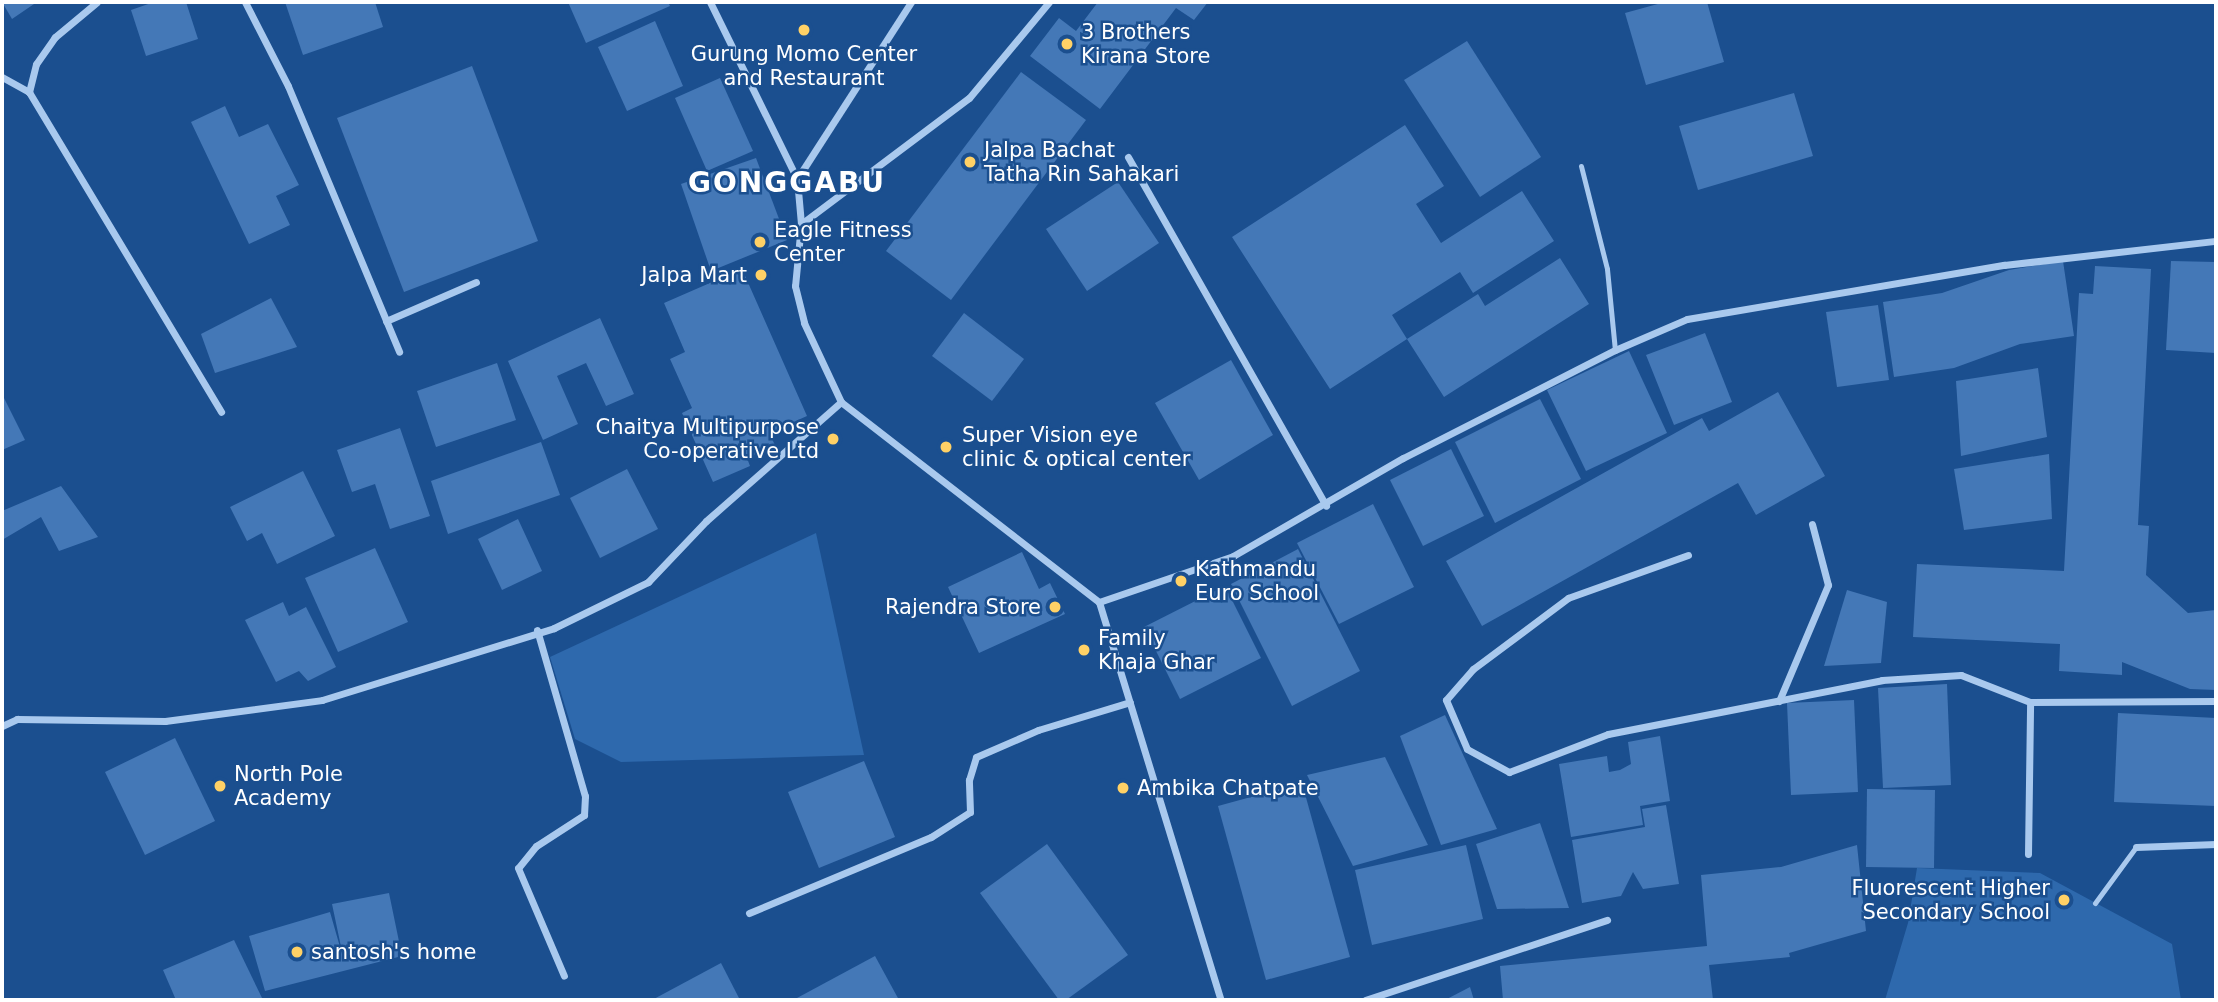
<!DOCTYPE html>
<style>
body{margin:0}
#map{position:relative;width:2218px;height:1002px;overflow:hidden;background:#1b4f8f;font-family:"DejaVu Sans",sans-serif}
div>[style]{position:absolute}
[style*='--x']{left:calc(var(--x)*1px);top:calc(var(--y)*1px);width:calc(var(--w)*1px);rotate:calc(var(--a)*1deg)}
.green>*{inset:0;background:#2e69ad}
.building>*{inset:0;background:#4478b7}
.lane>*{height:5px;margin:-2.5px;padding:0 2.5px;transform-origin:2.5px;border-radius:2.5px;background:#a9c9ee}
.street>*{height:7px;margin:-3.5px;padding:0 3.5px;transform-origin:3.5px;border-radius:3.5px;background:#a9c9ee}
.dots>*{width:19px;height:19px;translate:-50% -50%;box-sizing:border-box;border:4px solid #1b4f8f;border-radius:50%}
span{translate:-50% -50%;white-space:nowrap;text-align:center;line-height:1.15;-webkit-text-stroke:5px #1b4f8f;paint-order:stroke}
.poi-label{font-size:21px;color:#fff}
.left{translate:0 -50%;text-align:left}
.right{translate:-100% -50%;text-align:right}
.district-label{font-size:28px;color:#fff;font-weight:700;letter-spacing:2px}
.frame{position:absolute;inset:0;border:4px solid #fff;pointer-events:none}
</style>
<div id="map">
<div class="green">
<div style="clip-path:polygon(816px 533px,864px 755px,621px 762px,575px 739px,550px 657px)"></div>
<div style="clip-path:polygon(1917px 868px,2040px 873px,2172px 944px,2181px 1000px,1885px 1000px,1908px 923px)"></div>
</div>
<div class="building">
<div style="clip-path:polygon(2px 2px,37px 2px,12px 19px)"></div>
<div style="clip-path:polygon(154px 2px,186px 2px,198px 39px,146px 56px,131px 10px)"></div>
<div style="clip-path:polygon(285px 2px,375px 2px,383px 27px,303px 55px)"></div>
<div style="clip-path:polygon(568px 2px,668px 2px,670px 6px,586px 43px)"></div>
<div style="clip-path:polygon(1098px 2px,1208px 2px,1194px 20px,1176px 8px,1100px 109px,1030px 56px,1059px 18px,1076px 31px)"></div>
<div style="clip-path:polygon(1665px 2px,1707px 2px,1724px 62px,1646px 85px,1625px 13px)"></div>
<div style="clip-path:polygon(655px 21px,683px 86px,627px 111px,598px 47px)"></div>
<div style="clip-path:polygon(1467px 41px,1541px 157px,1480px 197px,1404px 80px)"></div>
<div style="clip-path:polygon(472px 66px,538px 241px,404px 292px,337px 118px)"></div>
<div style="clip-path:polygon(1021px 72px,1086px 120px,951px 300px,886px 251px)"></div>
<div style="clip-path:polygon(720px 78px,753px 151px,707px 171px,675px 98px)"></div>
<div style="clip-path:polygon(1794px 93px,1813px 156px,1698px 190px,1679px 126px)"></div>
<div style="clip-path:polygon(225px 106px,239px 137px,268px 124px,299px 185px,276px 196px,290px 225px,249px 244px,191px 122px)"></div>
<div style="clip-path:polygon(1405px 125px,1444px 186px,1416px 204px,1441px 243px,1522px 191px,1554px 241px,1473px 293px,1460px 272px,1392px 315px,1407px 339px,1330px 389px,1232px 237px)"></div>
<div style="clip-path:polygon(756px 158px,787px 240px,711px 271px,681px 184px)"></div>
<div style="clip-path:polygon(1118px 182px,1159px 243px,1087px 291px,1046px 229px)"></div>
<div style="clip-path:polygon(1560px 258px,1589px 304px,1444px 397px,1407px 339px,1478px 294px,1485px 306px)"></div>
<div style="clip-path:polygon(2063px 261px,2074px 336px,2020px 344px,1954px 368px,1894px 377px,1883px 302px,1942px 293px,2009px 270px)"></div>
<div style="clip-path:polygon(2171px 261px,2216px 262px,2216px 353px,2166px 350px)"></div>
<div style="clip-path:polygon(2095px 266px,2151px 269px,2138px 525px,2149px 526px,2146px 575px,2188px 613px,2216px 610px,2216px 690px,2190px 689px,2122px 662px,2122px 675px,2059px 671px,2060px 644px,1913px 637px,1917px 564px,2064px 571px,2079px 293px,2093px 294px)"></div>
<div style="clip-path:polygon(742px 269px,807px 416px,769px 433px,775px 445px,747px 458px,750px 466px,713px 482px,682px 413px,692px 408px,670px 359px,685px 352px,664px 303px)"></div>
<div style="clip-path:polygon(271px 298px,297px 347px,215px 373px,201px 334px)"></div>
<div style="clip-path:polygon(1878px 305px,1889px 380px,1837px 387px,1826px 312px)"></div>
<div style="clip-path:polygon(964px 313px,1024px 359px,992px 401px,932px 356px)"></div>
<div style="clip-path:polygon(600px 318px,634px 394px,606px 406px,586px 363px,557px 376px,578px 424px,543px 440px,508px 361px)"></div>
<div style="clip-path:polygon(1705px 333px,1732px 402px,1674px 425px,1646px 355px)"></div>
<div style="clip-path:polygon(1629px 351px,1667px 433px,1586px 471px,1547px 390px)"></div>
<div style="clip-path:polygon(1231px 360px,1273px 435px,1199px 480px,1155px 403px)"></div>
<div style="clip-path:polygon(497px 363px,516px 420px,436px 447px,417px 391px)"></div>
<div style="clip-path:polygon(2038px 368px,2047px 437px,1961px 456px,1956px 381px)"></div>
<div style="clip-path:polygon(1778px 392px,1825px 476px,1756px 515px,1738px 483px,1482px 626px,1446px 561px,1702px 418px,1709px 431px)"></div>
<div style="clip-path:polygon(2px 394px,25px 440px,2px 450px)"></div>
<div style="clip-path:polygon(1540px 399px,1581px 479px,1495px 523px,1455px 442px)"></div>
<div style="clip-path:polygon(400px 428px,430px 516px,390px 529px,375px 484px,352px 492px,337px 450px)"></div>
<div style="clip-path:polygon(541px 442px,560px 495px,448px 534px,431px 481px)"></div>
<div style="clip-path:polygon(1451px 449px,1484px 516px,1423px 546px,1390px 480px)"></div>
<div style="clip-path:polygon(2049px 454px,2052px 519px,1964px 530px,1954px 469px)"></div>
<div style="clip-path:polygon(627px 469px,658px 529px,600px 558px,570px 498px)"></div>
<div style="clip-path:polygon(303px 471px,335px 536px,277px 564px,262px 533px,247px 541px,230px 507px)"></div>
<div style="clip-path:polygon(61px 486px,98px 537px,59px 551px,41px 517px,2px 540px,2px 511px)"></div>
<div style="clip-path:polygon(1373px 504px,1414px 587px,1339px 624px,1297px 543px)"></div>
<div style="clip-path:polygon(518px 519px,542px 571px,502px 590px,478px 539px)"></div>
<div style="clip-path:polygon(375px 548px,408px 622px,338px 652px,305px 578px)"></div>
<div style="clip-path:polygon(1298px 549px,1360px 671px,1292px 706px,1231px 584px)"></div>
<div style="clip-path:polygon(1022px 552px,1039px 589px,1050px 583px,1065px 614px,979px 653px,948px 587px)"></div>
<div style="clip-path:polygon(1225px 586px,1261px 658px,1180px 699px,1144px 627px)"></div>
<div style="clip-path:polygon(1847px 590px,1887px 602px,1881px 663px,1824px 666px)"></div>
<div style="clip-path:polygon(283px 602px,289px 616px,306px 607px,336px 667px,308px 681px,299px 671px,276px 682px,245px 620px)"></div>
<div style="clip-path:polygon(1947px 684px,1951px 785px,1883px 788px,1878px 688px)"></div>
<div style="clip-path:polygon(1854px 700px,1858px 792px,1791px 795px,1787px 703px)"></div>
<div style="clip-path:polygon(2118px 713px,2216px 718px,2216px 806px,2114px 802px)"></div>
<div style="clip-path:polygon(1445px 715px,1497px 829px,1441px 845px,1400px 736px)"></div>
<div style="clip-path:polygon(1660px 736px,1670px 801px,1640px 806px,1643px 825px,1571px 837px,1559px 764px,1607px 756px,1609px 772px,1620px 770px,1631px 764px,1628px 742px)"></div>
<div style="clip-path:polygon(175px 738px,215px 821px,145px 855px,105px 772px)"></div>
<div style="clip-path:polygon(1385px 757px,1428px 845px,1353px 866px,1307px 775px)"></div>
<div style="clip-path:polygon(864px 761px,895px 837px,819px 868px,788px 792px)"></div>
<div style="clip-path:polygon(1302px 783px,1350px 957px,1266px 980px,1218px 806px)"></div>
<div style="clip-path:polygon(1867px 789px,1935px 790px,1934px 868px,1866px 867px)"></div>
<div style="clip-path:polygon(1666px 805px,1679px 884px,1643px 889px,1633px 872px,1621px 896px,1582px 903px,1572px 840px,1645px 827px,1642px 809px)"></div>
<div style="clip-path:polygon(1540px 823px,1569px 908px,1497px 909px,1476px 844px)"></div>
<div style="clip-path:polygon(1047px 844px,1128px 955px,1066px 1000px,1059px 1000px,980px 893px)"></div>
<div style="clip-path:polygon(1466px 845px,1483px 919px,1372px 945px,1355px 870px)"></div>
<div style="clip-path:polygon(1857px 845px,1866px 931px,1789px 953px,1790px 957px,1709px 965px,1713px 1000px,1503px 1000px,1500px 966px,1707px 946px,1701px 875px,1781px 867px)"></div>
<div style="clip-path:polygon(389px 893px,402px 956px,265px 991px,249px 936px,330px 912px,344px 961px,332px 904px)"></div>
<div style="clip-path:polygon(234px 940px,263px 1000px,176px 1000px,163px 970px)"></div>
<div style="clip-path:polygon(875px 956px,899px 1000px,798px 1000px,797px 998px)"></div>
<div style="clip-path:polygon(721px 963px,740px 1000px,652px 1000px)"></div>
<div style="clip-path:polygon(1470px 987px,1474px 1000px,1445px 1000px)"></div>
</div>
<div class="lane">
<div style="--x:1581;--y:166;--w:106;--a:75.8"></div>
<div style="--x:1607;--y:269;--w:81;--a:84.4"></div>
<div style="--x:2095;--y:903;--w:69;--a:-53.8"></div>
</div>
<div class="street">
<div style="--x:97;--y:2;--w:55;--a:140.2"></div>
<div style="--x:55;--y:37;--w:33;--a:125"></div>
<div style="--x:36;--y:64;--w:29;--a:104"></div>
<div style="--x:29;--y:92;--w:373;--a:59"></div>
<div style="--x:245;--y:2;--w:94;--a:62.9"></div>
<div style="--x:288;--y:86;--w:288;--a:67.3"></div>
<div style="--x:710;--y:2;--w:197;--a:63.8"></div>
<div style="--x:797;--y:179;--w:45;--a:84.9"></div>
<div style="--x:801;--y:224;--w:62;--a:95.5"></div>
<div style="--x:795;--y:286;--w:38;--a:76"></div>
<div style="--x:804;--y:323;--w:87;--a:64.9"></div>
<div style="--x:841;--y:402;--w:326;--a:37.8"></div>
<div style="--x:1099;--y:602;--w:416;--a:73"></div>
<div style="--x:2;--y:77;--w:31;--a:29"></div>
<div style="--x:1128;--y:157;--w:401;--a:60.4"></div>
<div style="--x:797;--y:179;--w:211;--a:-57.2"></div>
<div style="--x:801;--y:224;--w:210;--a:-36.9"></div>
<div style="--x:969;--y:98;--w:125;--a:-50.2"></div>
<div style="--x:386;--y:321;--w:98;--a:-23.4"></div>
<div style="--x:1688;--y:555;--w:127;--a:160.3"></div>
<div style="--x:1568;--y:598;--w:119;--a:143.2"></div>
<div style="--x:1473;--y:669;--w:41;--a:131.1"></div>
<div style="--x:1446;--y:700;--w:53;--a:66.8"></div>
<div style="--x:1467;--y:749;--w:48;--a:28.7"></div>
<div style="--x:1509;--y:772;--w:106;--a:-21"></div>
<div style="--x:1608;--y:734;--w:279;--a:-11.1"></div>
<div style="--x:1882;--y:680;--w:79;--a:-3.6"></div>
<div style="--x:1961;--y:675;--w:74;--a:21.4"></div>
<div style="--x:2030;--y:702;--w:186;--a:-0.3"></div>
<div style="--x:1099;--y:602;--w:142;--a:-18.9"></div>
<div style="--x:1233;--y:556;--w:196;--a:-30"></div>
<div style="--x:1403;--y:458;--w:238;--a:-27"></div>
<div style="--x:1615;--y:350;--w:78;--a:-23.3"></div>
<div style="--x:1687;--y:319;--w:322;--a:-9.7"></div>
<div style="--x:2004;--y:265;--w:213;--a:-6.5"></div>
<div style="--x:537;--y:630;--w:173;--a:73.9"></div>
<div style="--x:585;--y:796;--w:19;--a:93"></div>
<div style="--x:584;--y:815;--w:57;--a:147.1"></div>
<div style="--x:536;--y:846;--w:28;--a:129"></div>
<div style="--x:518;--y:868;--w:117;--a:66.9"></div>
<div style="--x:1779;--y:701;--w:126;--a:-67.1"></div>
<div style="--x:1828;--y:585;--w:63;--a:-104.7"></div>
<div style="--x:2;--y:726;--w:17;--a:-25"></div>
<div style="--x:17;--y:719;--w:148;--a:0.8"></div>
<div style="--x:165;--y:721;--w:158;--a:-7.6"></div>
<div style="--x:322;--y:700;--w:243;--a:-17.2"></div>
<div style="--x:554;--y:628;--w:105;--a:-26.1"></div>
<div style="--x:648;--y:582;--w:84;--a:-46.4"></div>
<div style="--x:706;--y:521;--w:180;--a:-41.4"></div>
<div style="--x:2136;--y:847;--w:80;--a:-2.1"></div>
<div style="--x:2028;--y:854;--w:152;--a:-89.2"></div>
<div style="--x:749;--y:913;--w:197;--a:-22.7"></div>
<div style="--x:931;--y:837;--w:46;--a:-32.7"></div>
<div style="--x:970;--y:812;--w:32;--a:-92"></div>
<div style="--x:969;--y:780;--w:24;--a:-73"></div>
<div style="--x:976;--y:757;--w:68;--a:-23.5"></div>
<div style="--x:1038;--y:730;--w:96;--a:-16.9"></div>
<div style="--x:1365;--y:1000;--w:255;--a:-18.3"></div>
</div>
<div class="dots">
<div style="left:804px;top:30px;background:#ffd166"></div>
<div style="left:1067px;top:44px;background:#ffd166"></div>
<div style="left:970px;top:162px;background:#ffd166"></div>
<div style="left:760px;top:242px;background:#ffd166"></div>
<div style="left:761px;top:275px;background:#ffd166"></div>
<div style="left:833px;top:439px;background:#ffd166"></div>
<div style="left:946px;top:447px;background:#ffd166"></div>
<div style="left:1181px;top:581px;background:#ffd166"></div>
<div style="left:1055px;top:607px;background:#ffd166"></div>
<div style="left:1084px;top:650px;background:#ffd166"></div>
<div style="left:220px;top:786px;background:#ffd166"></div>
<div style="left:1123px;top:788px;background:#ffd166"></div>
<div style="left:2064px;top:900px;background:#ffd166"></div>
<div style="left:297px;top:952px;background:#ffd166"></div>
</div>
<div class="poi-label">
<span class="left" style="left:1081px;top:44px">3 Brothers<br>Kirana Store</span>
<span style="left:804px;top:66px">Gurung Momo Center<br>and Restaurant</span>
<span class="left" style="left:984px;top:162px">Jalpa Bachat<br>Tatha Rin Sahakari</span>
<span class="left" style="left:774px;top:242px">Eagle Fitness<br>Center</span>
<span class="right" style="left:747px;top:275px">Jalpa Mart</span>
<span class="right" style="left:819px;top:439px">Chaitya Multipurpose<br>Co-operative Ltd</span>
<span class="left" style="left:962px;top:447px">Super Vision eye<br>clinic &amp; optical center</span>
<span class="left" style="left:1195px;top:581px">Kathmandu<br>Euro School</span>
<span class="right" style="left:1041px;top:607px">Rajendra Store</span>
<span class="left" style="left:1098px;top:650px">Family<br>Khaja Ghar</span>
<span class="left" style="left:234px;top:786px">North Pole<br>Academy</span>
<span class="left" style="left:1137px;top:788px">Ambika Chatpate</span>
<span class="right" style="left:2050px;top:900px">Fluorescent Higher<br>Secondary School</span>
<span class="left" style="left:311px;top:952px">santosh's home</span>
</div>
<div class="district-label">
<span style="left:787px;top:183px">GONGGABU</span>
</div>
<div class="frame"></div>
</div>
